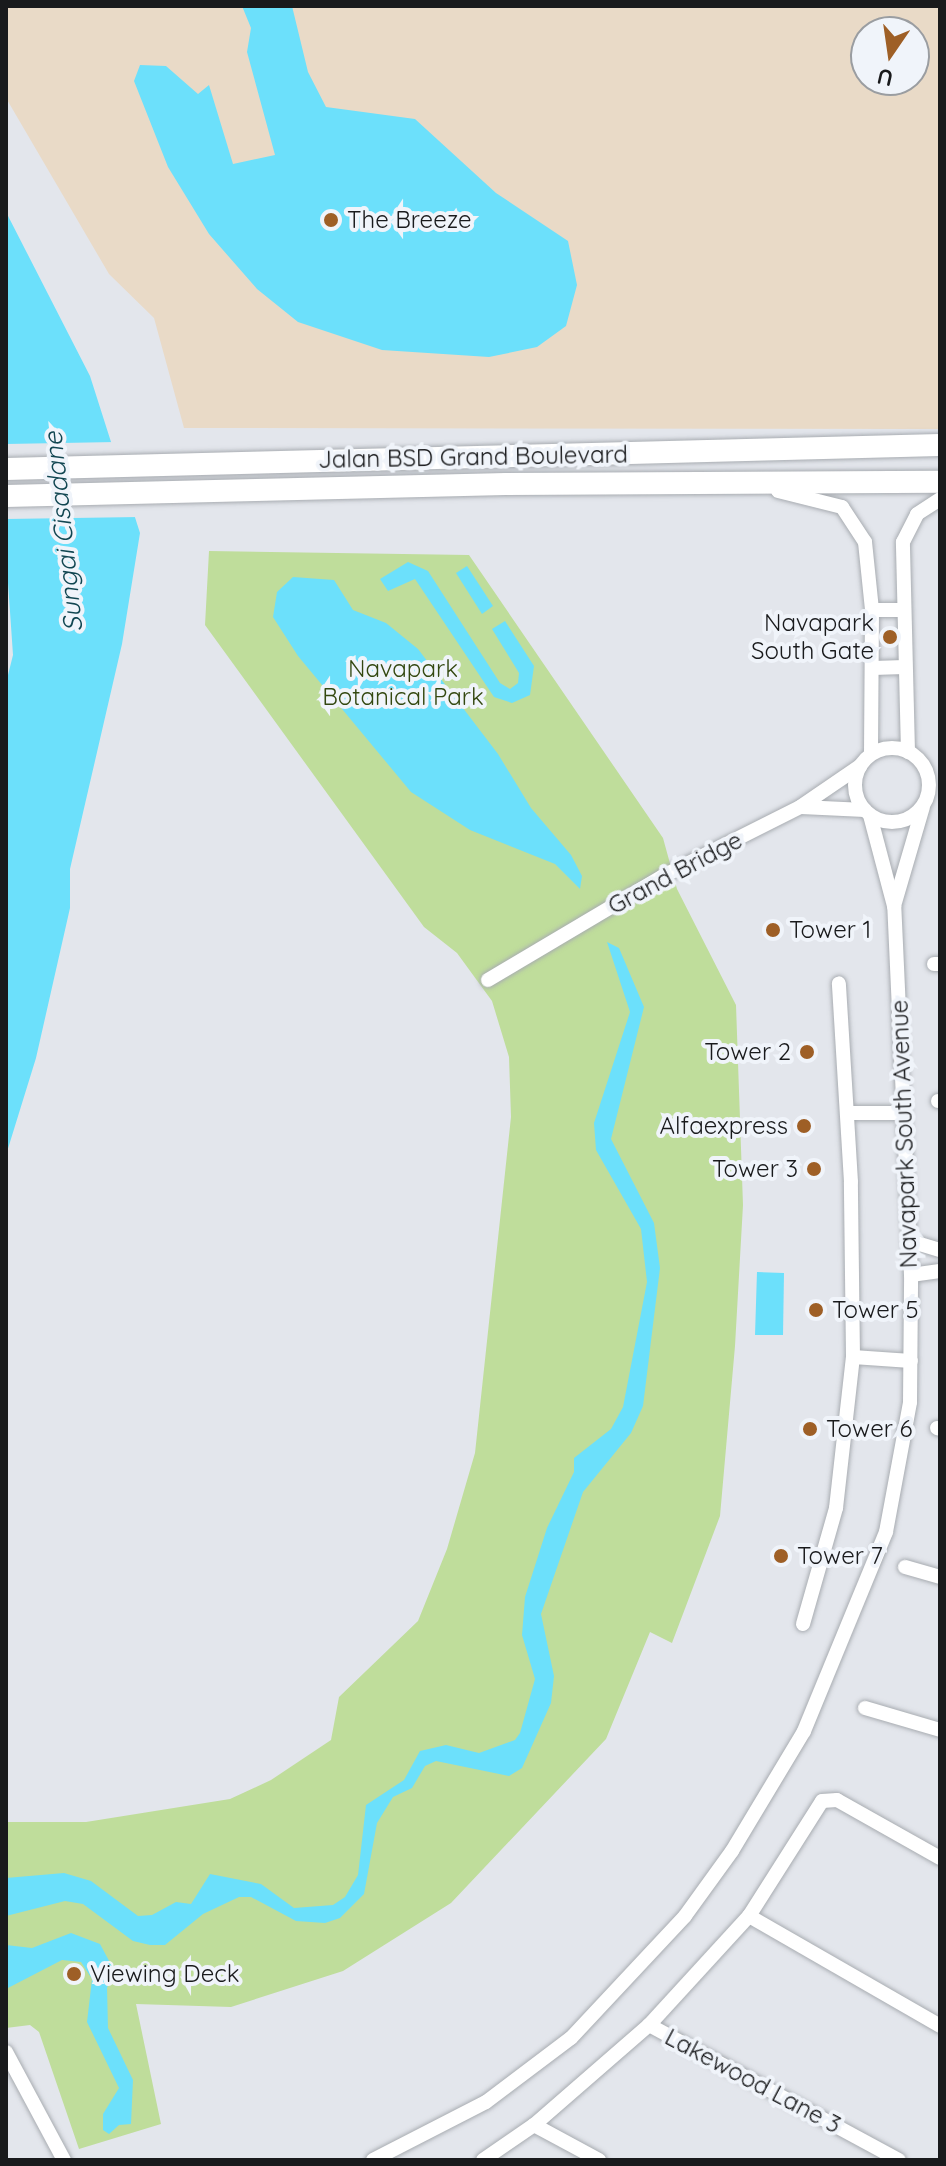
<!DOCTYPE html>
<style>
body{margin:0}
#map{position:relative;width:946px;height:2166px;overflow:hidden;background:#e3e6ec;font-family:Quicksand,sans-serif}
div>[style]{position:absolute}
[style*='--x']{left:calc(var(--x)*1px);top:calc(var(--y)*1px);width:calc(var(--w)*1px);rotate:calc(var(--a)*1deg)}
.commercial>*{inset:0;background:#e9dac7}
.green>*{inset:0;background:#bfdd9b}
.water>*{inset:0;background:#6ce0fb}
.pier>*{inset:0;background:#e3e6ec}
.roads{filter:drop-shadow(0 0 2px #a8acb1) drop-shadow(0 0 2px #a8acb1)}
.minor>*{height:14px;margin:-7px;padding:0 7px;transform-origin:7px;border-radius:7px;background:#fff}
.minor>.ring{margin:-7px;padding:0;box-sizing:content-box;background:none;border:14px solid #fff;border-radius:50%}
.primary>*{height:22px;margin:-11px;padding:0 11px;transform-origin:11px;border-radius:11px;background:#fff}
.dots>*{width:22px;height:22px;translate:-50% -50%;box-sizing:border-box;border:4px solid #f0f4fa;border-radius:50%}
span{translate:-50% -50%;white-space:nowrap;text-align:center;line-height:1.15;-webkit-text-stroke:8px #f0f4fa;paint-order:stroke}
.poi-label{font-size:24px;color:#191a1c}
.left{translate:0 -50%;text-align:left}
.right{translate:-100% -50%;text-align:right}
.street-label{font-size:24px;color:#191a1c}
.park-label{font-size:24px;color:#334810}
.water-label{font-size:26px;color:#114651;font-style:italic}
.frame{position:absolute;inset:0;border:8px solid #191a1c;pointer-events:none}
.north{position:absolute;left:850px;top:16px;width:80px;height:80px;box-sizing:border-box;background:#f0f4fa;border:2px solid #9a9da1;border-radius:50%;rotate:193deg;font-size:22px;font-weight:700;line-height:32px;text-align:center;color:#191a1c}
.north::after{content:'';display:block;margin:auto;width:28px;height:36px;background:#9e5f26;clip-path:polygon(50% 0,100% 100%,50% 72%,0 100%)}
</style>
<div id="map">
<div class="commercial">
<div style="clip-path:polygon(evenodd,6px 6px,940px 6px,940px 429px,184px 428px,154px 318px,109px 274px,6px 98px,6px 6px,866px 32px,914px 32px,914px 80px,866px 80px,866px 32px)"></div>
</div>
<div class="green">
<div style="clip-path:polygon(209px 551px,469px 555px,663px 838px,677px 889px,736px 1005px,743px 1205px,735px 1346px,720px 1516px,672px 1643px,650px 1632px,606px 1739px,451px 1903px,343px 1971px,231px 2007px,136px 2004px,161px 2124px,79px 2149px,39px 2032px,30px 2025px,6px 2028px,6px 1822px,86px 1822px,230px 1799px,271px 1780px,331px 1740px,339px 1697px,418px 1621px,447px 1549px,475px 1453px,511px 1117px,509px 1057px,492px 1001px,457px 953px,424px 927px,205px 625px)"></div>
</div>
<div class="water">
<div style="clip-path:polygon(242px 6px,292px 6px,308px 72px,326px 107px,415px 119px,496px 193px,568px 241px,577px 285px,566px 326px,537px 347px,489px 357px,382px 350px,298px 322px,257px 289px,209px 234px,168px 167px,134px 81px,140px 65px,166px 66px,198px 94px,209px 85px,233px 164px,275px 155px,247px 52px,251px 28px)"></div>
<div style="clip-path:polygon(6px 212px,90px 376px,140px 533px,122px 644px,70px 869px,70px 908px,36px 1058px,6px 1155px,6px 683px,13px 655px,6px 554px)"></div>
<div style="clip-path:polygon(408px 562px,428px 571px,500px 683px,510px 689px,518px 683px,519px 673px,492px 629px,505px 621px,534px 666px,530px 695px,512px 703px,494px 697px,415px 579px,388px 591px,380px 579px)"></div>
<div style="clip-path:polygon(467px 566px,493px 606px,482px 614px,456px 573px)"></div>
<div style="clip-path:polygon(293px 577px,334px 580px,353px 610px,386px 623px,418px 649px,498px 754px,531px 808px,571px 855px,582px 876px,580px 889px,555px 864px,470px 830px,411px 792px,298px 656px,273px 617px,277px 592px)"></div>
<div style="clip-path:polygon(607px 942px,619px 948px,644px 1007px,611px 1139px,654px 1223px,660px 1268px,643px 1406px,631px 1433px,583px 1492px,541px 1614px,554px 1676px,551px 1703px,522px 1768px,509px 1776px,436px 1761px,425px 1766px,412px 1788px,393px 1797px,377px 1823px,364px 1894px,340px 1918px,325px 1923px,296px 1921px,251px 1897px,239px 1897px,203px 1914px,165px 1945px,150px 1945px,133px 1941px,83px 1904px,65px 1901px,6px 1916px,6px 1878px,64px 1873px,91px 1881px,138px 1916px,152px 1915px,176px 1902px,191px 1904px,210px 1874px,261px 1884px,294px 1908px,333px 1905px,345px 1897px,358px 1875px,366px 1805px,404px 1780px,420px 1751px,446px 1745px,479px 1753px,515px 1740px,520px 1733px,535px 1679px,522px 1635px,525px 1597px,547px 1528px,574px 1472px,574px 1458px,611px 1429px,623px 1407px,647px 1282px,641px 1229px,596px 1150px,594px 1123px,630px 1012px)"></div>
<div style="clip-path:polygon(757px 1272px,784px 1273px,783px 1335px,755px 1335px)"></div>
<div style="clip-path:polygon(71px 1933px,100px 1944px,114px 1970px,107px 1988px,108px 2028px,133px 2080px,131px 2124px,119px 2125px,109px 2134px,103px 2130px,103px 2114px,119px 2088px,87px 2022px,92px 1979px,81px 1962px,62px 1960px,6px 1989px,6px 1945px,32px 1948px)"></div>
</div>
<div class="pier">
<div style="clip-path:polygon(116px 442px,139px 517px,6px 519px,6px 444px)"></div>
</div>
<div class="roads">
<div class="minor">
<div style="--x:778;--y:491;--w:66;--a:14"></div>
<div style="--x:842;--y:507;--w:42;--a:56.7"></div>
<div style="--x:865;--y:542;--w:68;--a:84.1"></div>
<div style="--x:872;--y:610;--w:144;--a:90.4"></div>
<div style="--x:872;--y:610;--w:32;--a:0"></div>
<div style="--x:873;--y:668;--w:32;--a:-2"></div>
<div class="ring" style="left:855px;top:748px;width:60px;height:60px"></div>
<div style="--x:908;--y:752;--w:210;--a:-91.4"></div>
<div style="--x:903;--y:542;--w:31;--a:-63"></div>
<div style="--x:917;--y:514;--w:27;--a:-33"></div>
<div style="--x:801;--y:807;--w:64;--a:2.7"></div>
<div style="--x:894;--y:906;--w:103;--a:-73.7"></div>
<div style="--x:934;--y:964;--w:6;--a:0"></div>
<div style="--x:488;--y:980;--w:204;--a:-30.7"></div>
<div style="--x:663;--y:876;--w:153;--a:-26.7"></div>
<div style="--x:800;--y:807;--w:73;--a:-34.3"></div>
<div style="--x:938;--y:1101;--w:2;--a:0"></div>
<div style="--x:848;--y:1113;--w:56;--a:0"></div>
<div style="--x:910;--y:1241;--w:31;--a:17"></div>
<div style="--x:911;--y:1275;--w:29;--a:-8"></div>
<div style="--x:853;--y:1357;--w:58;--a:3.9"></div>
<div style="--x:937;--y:1428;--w:3;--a:18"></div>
<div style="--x:905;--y:1567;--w:36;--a:16"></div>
<div style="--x:803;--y:1624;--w:121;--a:-74.1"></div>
<div style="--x:836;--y:1508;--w:152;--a:-83.6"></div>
<div style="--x:853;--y:1357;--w:175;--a:-90.7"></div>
<div style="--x:851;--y:1182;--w:199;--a:-93.5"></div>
<div style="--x:865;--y:1708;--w:78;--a:16.3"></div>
<div style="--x:749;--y:1916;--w:220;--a:29.9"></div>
<div style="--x:649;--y:2025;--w:284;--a:28.4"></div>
<div style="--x:6;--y:2052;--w:123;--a:61.8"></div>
<div style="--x:534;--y:2125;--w:74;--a:28.3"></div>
<div style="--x:373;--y:2160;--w:127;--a:-27.2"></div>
<div style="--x:486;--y:2102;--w:106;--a:-37"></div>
<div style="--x:571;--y:2038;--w:167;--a:-46.9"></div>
<div style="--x:685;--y:1916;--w:80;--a:-54.1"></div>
<div style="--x:732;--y:1851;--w:140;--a:-59"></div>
<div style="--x:804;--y:1731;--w:215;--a:-67.6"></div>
<div style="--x:886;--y:1532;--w:132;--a:-79.5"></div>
<div style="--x:910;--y:1402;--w:127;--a:-89.5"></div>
<div style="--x:911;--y:1275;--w:369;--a:-92.6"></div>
<div style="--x:894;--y:906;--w:94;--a:-104.8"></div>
<div style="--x:483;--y:2160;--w:62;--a:-34.5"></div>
<div style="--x:534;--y:2125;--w:152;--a:-41"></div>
<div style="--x:649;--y:2025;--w:148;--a:-47.5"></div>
<div style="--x:749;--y:1916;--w:136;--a:-57.6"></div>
<div style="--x:822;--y:1801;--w:15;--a:-4"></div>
<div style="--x:837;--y:1800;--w:118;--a:29.4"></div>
</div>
<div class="primary">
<div style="--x:6;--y:469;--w:934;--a:-1.47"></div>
<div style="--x:6;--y:496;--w:500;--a:-1.37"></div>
<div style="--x:506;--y:484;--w:434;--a:-0.3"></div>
</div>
</div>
<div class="dots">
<div style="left:331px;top:220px;background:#9e5f26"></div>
<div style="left:890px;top:637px;background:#9e5f26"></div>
<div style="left:773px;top:930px;background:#9e5f26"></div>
<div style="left:807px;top:1052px;background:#9e5f26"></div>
<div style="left:804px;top:1126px;background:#9e5f26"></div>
<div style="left:814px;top:1169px;background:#9e5f26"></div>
<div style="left:816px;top:1310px;background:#9e5f26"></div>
<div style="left:810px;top:1429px;background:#9e5f26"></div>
<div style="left:781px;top:1556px;background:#9e5f26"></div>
<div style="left:74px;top:1974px;background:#9e5f26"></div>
</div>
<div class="poi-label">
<span class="left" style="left:347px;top:220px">The Breeze</span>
<span class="right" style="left:874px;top:637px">Navapark<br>South Gate</span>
<span class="left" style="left:789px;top:930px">Tower 1</span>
<span class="right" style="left:791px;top:1052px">Tower 2</span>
<span class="right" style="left:788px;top:1126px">Alfaexpress</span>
<span class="right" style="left:798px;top:1169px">Tower 3</span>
<span class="left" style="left:832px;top:1310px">Tower 5</span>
<span class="left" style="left:826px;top:1429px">Tower 6</span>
<span class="left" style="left:797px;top:1556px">Tower 7</span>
<span class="left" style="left:90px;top:1974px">Viewing Deck</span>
</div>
<div class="street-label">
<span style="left:473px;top:457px;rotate:-1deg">Jalan BSD Grand Boulevard</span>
<span style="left:675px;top:873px;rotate:-28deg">Grand Bridge</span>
<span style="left:904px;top:1134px;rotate:-92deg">Navapark South Avenue</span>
<span style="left:753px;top:2081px;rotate:28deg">Lakewood Lane 3</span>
</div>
<div class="park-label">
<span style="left:403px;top:683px">Navapark<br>Botanical Park</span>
</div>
<div class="water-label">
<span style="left:63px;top:532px;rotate:-96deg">Sungai Cisadane</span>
</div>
<div class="frame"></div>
<div class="north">U</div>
</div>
